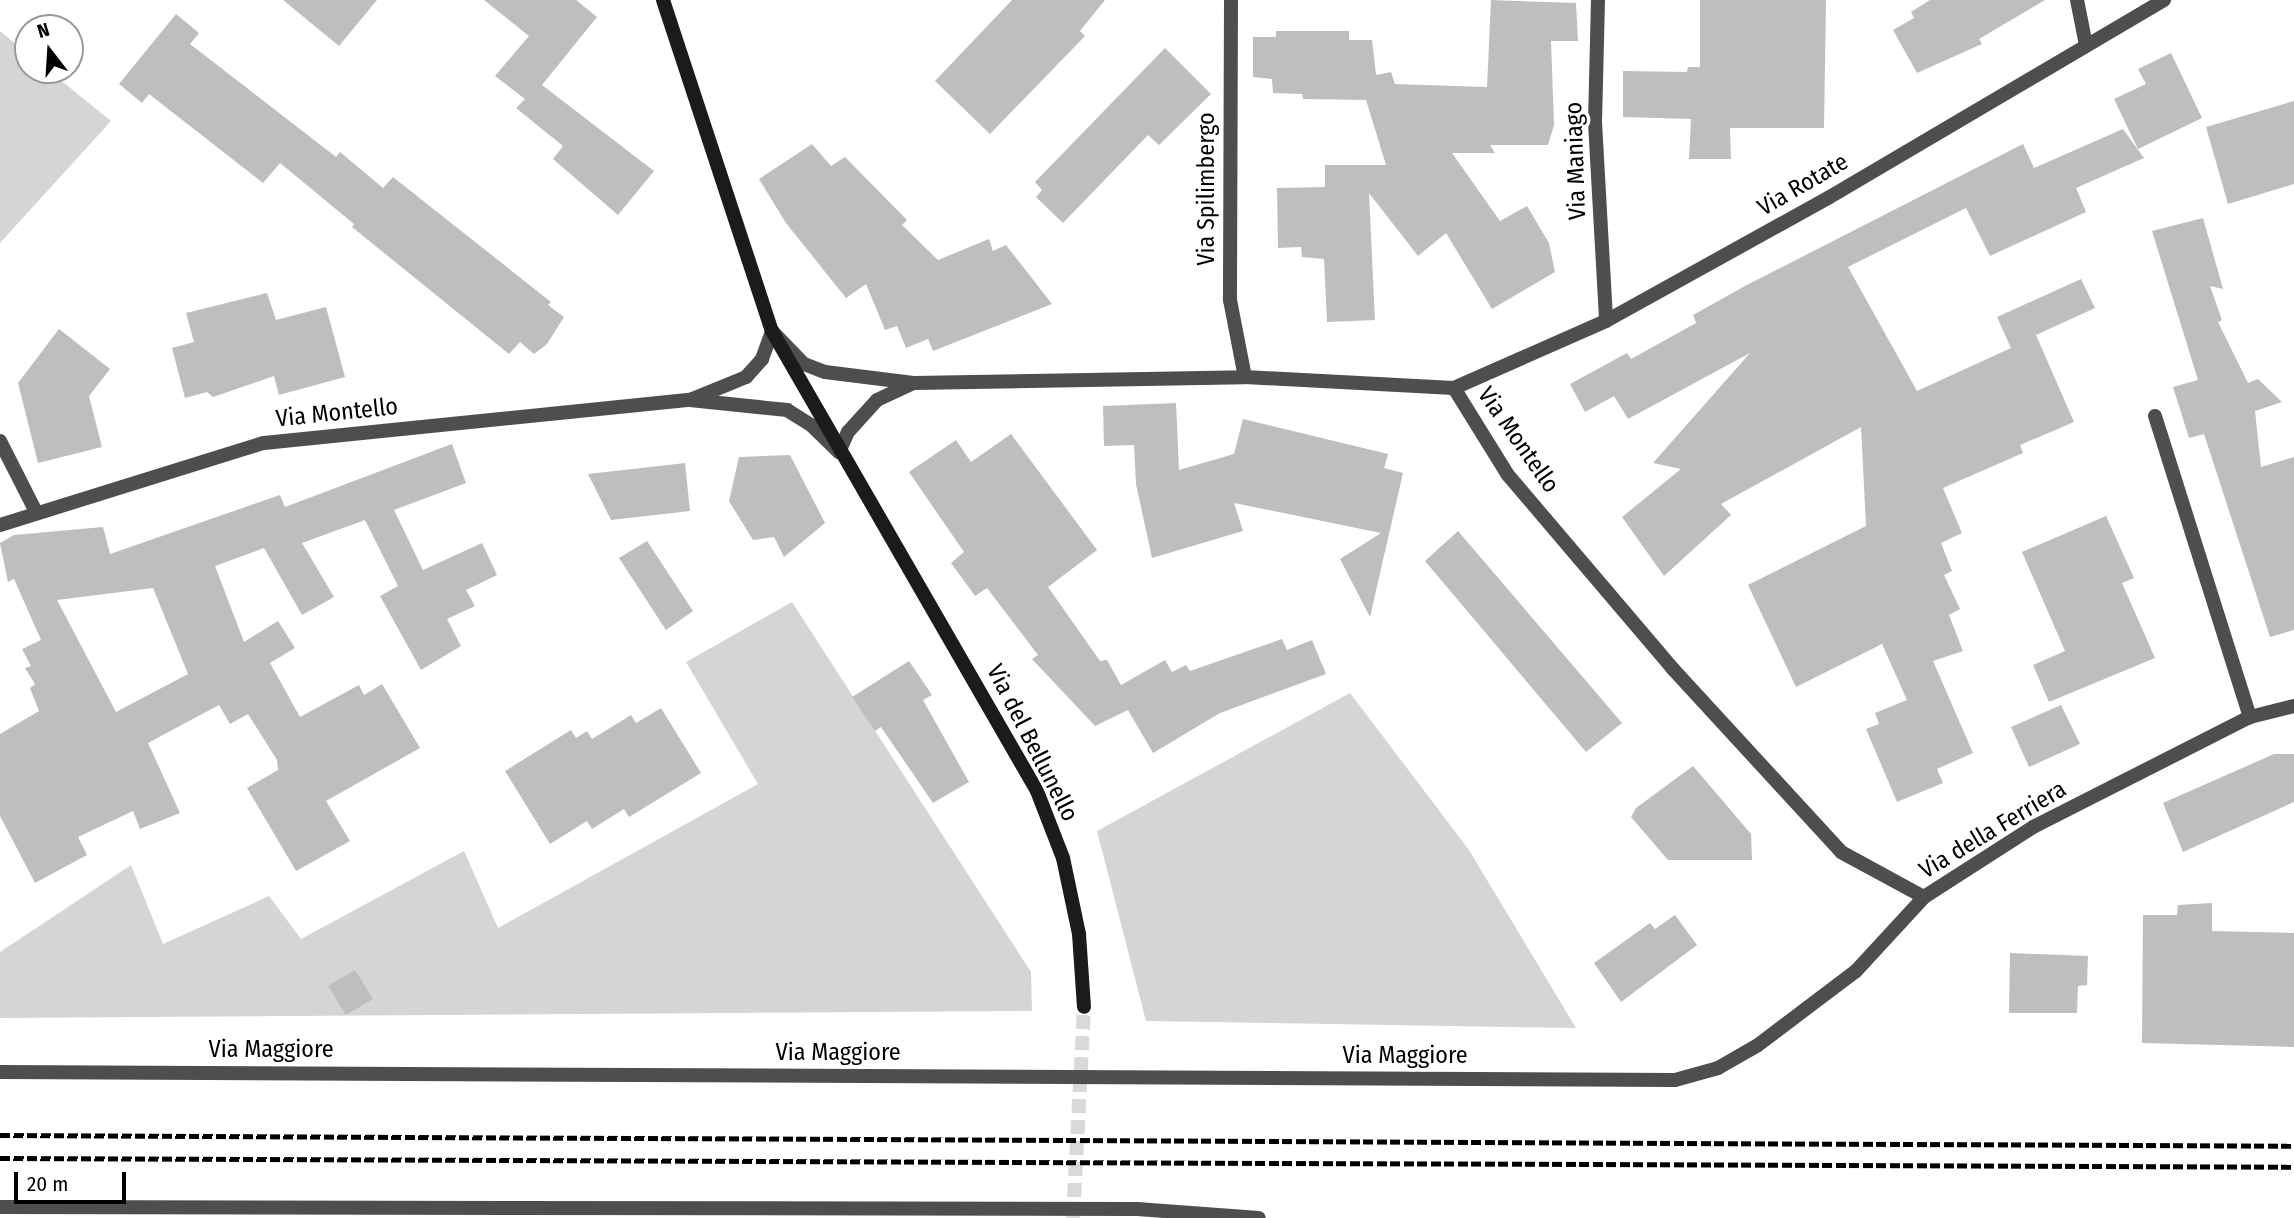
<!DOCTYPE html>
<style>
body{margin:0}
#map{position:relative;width:2294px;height:1218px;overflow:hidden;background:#fff;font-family:"Fira Sans Condensed",sans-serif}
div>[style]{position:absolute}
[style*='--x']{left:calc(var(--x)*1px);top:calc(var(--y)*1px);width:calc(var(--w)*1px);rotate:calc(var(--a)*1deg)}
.green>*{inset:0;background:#d5d5d5}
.building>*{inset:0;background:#bebebe}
.secondary-tunnel>*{height:14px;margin-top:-7px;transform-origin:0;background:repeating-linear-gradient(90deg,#d9d9d9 0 14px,transparent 0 21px)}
.street>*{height:14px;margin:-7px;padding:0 7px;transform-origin:7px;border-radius:7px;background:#4e4e4e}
.secondary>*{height:14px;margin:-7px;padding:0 7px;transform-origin:7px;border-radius:7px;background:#1b1b1b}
.rail>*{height:5px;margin-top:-2.5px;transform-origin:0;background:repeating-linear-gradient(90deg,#000 0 10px,transparent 0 13.5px)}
span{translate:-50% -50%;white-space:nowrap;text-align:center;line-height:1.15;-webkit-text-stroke:7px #fff;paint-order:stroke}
.street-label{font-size:24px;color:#000}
.north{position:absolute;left:14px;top:14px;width:70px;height:70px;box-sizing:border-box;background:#fff;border:2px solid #999;border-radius:50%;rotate:343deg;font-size:19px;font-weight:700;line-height:28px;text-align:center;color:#000}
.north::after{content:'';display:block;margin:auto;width:24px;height:32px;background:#000;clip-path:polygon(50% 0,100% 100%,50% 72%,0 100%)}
.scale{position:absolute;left:14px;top:1172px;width:112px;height:32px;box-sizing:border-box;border:4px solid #000;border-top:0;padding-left:9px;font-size:21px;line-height:24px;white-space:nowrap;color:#000;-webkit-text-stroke:5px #fff;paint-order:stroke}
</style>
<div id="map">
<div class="green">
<div style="clip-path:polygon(0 31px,28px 54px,28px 70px,48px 70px,111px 121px,0 243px)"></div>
<div style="clip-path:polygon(792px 602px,1031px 972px,1032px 1011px,0 1018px,0 952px,131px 865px,163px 944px,269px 896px,301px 939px,464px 851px,498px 928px,758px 784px,686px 662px)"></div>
<div style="clip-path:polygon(1350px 693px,1469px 850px,1576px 1028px,1146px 1021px,1097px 831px)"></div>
</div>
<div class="building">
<div style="clip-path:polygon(283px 0,377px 0,339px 46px)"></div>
<div style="clip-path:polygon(484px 0,576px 0,597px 17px,542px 85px,654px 171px,618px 215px,553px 159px,563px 146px,516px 108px,525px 99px,495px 76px,529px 36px)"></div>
<div style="clip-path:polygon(1012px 0,1105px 0,1080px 31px,1085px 36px,990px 134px,935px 81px)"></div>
<div style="clip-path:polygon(1491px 0,1576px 3px,1578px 41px,1551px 41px,1554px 125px,1548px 145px,1490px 145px,1495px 153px,1452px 153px,1500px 221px,1527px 206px,1549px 243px,1555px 272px,1492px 309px,1446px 233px,1418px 256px,1369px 193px,1375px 320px,1327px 322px,1324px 259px,1302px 257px,1301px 247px,1278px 248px,1277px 188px,1325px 187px,1325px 165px,1386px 165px,1366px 100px,1303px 99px,1302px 94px,1273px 93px,1272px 79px,1253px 77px,1253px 37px,1276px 37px,1276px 31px,1349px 31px,1349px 40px,1372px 40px,1376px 75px,1391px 72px,1395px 84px,1487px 87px)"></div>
<div style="clip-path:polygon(1700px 0,1826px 0,1824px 128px,1730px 128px,1731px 159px,1689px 159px,1691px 119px,1623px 117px,1623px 71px,1687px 72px,1688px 67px,1700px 67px)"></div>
<div style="clip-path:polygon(1930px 0,2045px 0,1979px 39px,1982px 44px,1917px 73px,1893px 30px,1914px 18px,1911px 12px)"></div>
<div style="clip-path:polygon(176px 14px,199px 33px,190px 44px,336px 157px,340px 152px,383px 188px,393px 177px,551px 302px,548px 305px,564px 317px,547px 344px,534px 354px,520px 342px,509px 354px,352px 227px,354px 224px,280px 163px,263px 183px,149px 94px,142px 103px,119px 84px)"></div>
<div style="clip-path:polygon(1165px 48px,1211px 94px,1159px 145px,1148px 135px,1063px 223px,1036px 197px,1042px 190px,1035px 182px)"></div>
<div style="clip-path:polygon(2171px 53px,2202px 118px,2138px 149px,2114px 99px,2146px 84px,2138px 69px)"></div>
<div style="clip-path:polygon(2294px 101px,2294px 184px,2228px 204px,2206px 127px)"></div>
<div style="clip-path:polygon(2123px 129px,2144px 158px,2076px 188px,2086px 212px,1990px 256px,1966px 208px,1848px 267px,1917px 391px,2011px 348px,1997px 317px,2081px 279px,2095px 308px,2036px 335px,2074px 422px,2020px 445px,2023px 453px,1943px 488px,1962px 533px,1941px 543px,1952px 571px,1944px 575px,1960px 609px,1949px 615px,1963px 651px,1933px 661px,1973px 753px,1937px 769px,1943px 783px,1897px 802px,1866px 729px,1879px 724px,1875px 713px,1907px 700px,1882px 644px,1796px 687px,1748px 585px,1866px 526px,1861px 427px,1721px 504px,1731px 515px,1664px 576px,1622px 517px,1681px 469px,1653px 463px,1750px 353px,1628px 419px,1614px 396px,1585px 412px,1570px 384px,1627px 353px,1631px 359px,1696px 323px,1693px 315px,1745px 286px,2023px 144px,2034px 168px)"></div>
<div style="clip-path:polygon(812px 144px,831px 166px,845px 157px,907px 220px,902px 225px,938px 260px,989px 239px,993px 251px,1006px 245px,1052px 304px,933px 351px,928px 339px,906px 348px,897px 326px,885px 330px,866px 284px,846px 298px,786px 223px,759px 179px)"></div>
<div style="clip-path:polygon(2203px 218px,2223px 289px,2210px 286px,2222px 320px,2218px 322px,2248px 383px,2258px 379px,2282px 402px,2255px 411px,2261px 467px,2294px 457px,2294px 630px,2270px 637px,2204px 434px,2189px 438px,2173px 387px,2198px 380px,2152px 231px)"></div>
<div style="clip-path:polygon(267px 293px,276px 320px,326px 307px,345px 377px,279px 395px,274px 376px,213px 397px,207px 392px,185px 398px,172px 348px,194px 342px,186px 313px)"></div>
<div style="clip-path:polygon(59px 329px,110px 369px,89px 396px,102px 447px,38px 463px,18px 383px)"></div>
<div style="clip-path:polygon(1176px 403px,1179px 470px,1234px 454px,1243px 419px,1388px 454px,1384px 468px,1403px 473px,1370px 617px,1340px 559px,1381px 533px,1234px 503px,1243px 531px,1152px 558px,1136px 484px,1134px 445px,1104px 446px,1103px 406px)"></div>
<div style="clip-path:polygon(1011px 434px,1097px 550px,1048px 587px,1100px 661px,1107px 660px,1121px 685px,1165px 660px,1172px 672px,1186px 665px,1190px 671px,1282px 639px,1287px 650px,1312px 640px,1326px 674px,1220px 713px,1153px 753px,1128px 710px,1095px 726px,1032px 659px,1038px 655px,987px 588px,975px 596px,951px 563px,964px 552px,909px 472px,956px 440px,971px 462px)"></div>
<div style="clip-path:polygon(evenodd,452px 444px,466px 483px,394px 510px,423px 570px,482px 543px,497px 575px,466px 590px,475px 606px,447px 619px,461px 646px,421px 670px,380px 596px,398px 586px,365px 520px,302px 543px,334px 597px,302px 615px,264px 548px,215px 566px,244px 642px,278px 621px,295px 648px,270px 663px,300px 717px,359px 685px,364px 695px,382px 684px,420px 748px,326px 801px,350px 841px,296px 871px,247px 788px,278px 770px,277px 760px,248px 714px,230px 724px,219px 705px,148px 743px,180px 813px,140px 829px,133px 811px,78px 837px,87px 855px,35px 883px,0 816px,0 734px,39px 711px,30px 688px,35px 684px,25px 668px,31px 666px,22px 649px,41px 640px,14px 579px,8px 582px,0 543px,14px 535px,103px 527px,110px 554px,280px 495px,285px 507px,452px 444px,153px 588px,188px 674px,116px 712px,57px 600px,153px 588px)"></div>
<div style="clip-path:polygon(790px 455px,825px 523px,784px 557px,774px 537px,753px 540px,729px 501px,739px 457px)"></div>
<div style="clip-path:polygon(685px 463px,690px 511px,611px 520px,588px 474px)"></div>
<div style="clip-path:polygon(2106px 516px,2134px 578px,2122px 583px,2155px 658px,2049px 702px,2033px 665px,2065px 651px,2022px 552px)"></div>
<div style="clip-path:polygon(1458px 531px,1622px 723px,1586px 752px,1425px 561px)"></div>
<div style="clip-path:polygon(647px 541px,693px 611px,666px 630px,619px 558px)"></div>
<div style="clip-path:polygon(909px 661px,932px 695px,923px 700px,969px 782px,933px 803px,881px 727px,875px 731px,852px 697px)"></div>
<div style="clip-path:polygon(2061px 705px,2080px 744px,2029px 767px,2011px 727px)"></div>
<div style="clip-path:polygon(661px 708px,701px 773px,629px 817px,624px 809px,592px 829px,587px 821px,550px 844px,505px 771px,571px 730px,576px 738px,587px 731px,592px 739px,631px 715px,636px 723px)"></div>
<div style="clip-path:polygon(2274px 754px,2294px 754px,2294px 802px,2183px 852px,2163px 803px)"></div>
<div style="clip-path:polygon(1693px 766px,1751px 834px,1752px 860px,1668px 860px,1631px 817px,1636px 808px)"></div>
<div style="clip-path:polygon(2212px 903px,2212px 931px,2294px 933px,2294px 1047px,2142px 1043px,2143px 915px,2177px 915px,2178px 905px)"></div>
<div style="clip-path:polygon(1675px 915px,1697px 945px,1621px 1002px,1594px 963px,1650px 923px,1655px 929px)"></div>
<div style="clip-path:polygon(2010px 953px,2088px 956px,2087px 985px,2078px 986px,2077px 1013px,2009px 1013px)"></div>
<div style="clip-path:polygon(355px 970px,373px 999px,346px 1015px,328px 986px)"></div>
</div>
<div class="secondary-tunnel">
<div style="--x:1073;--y:1218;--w:211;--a:-87"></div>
</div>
<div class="street">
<div style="--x:1231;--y:0;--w:300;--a:90.2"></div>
<div style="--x:1230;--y:300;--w:78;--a:79"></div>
<div style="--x:1598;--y:0;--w:122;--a:91.4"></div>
<div style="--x:1595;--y:122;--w:199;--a:86.8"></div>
<div style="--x:2077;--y:0;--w:46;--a:78.7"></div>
<div style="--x:1454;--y:388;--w:102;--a:58.2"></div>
<div style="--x:1508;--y:475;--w:255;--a:49.6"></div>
<div style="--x:1673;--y:669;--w:248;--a:47.4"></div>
<div style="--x:1841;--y:852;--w:94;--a:28.5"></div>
<div style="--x:690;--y:400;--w:61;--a:-22.3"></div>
<div style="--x:746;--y:377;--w:24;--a:-48"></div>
<div style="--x:762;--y:359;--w:30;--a:-70"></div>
<div style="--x:772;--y:331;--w:46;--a:45.9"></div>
<div style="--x:804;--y:364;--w:22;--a:21"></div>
<div style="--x:825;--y:372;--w:89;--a:7.1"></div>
<div style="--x:913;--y:383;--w:332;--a:-1"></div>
<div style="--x:1245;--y:377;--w:209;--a:3"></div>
<div style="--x:1454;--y:388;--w:166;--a:-23.8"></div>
<div style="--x:1606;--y:321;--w:254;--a:-29"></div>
<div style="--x:1828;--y:198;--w:390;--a:-30.5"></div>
<div style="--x:2155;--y:416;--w:316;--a:72.5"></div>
<div style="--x:0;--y:441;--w:80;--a:63.1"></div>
<div style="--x:0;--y:525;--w:276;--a:-17.3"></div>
<div style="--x:264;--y:443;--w:428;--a:-5.8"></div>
<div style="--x:690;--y:400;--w:98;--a:5.9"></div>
<div style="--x:787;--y:410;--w:28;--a:32"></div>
<div style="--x:811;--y:425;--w:39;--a:44"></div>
<div style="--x:839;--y:452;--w:22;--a:-66"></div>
<div style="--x:848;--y:432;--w:43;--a:-47.8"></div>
<div style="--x:877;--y:400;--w:38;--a:-25"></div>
<div style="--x:0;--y:1072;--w:1675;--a:0.27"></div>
<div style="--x:1675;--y:1080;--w:45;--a:-15.6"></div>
<div style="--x:1718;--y:1068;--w:46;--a:-29.9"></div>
<div style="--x:1758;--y:1045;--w:123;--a:-37.1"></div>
<div style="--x:1856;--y:971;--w:100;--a:-47.4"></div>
<div style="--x:1924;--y:897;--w:130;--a:-32.7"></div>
<div style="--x:2033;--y:827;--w:243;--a:-26.9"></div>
<div style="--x:2250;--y:717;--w:45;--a:-14"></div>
<div style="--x:0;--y:1207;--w:1137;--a:0.1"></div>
<div style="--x:1137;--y:1209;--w:122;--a:4.2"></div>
</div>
<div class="secondary">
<div style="--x:663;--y:0;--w:348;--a:71.8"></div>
<div style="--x:772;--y:331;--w:531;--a:60.05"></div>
<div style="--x:1037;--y:791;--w:72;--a:68.8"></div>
<div style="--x:1063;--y:858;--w:78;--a:78.1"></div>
<div style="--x:1079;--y:934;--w:73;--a:86.1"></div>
</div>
<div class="rail">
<div style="--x:0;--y:1135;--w:2294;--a:0.27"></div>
<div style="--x:0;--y:1158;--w:2294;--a:0.22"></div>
</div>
<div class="street-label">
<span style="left:1576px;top:161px;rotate:-92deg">Via Maniago</span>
<span style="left:1803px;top:185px;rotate:-30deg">Via Rotate</span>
<span style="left:1207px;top:189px;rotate:-90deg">Via Spilimbergo</span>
<span style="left:337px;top:413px;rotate:-6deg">Via Montello</span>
<span style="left:1518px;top:440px;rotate:55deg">Via Montello</span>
<span style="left:1032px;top:743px;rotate:63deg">Via del Bellunello</span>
<span style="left:1993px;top:830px;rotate:-31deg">Via della Ferriera</span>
<span style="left:271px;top:1050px">Via Maggiore</span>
<span style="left:838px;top:1053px">Via Maggiore</span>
<span style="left:1405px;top:1056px">Via Maggiore</span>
</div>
<div class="north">N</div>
<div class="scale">20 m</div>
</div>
